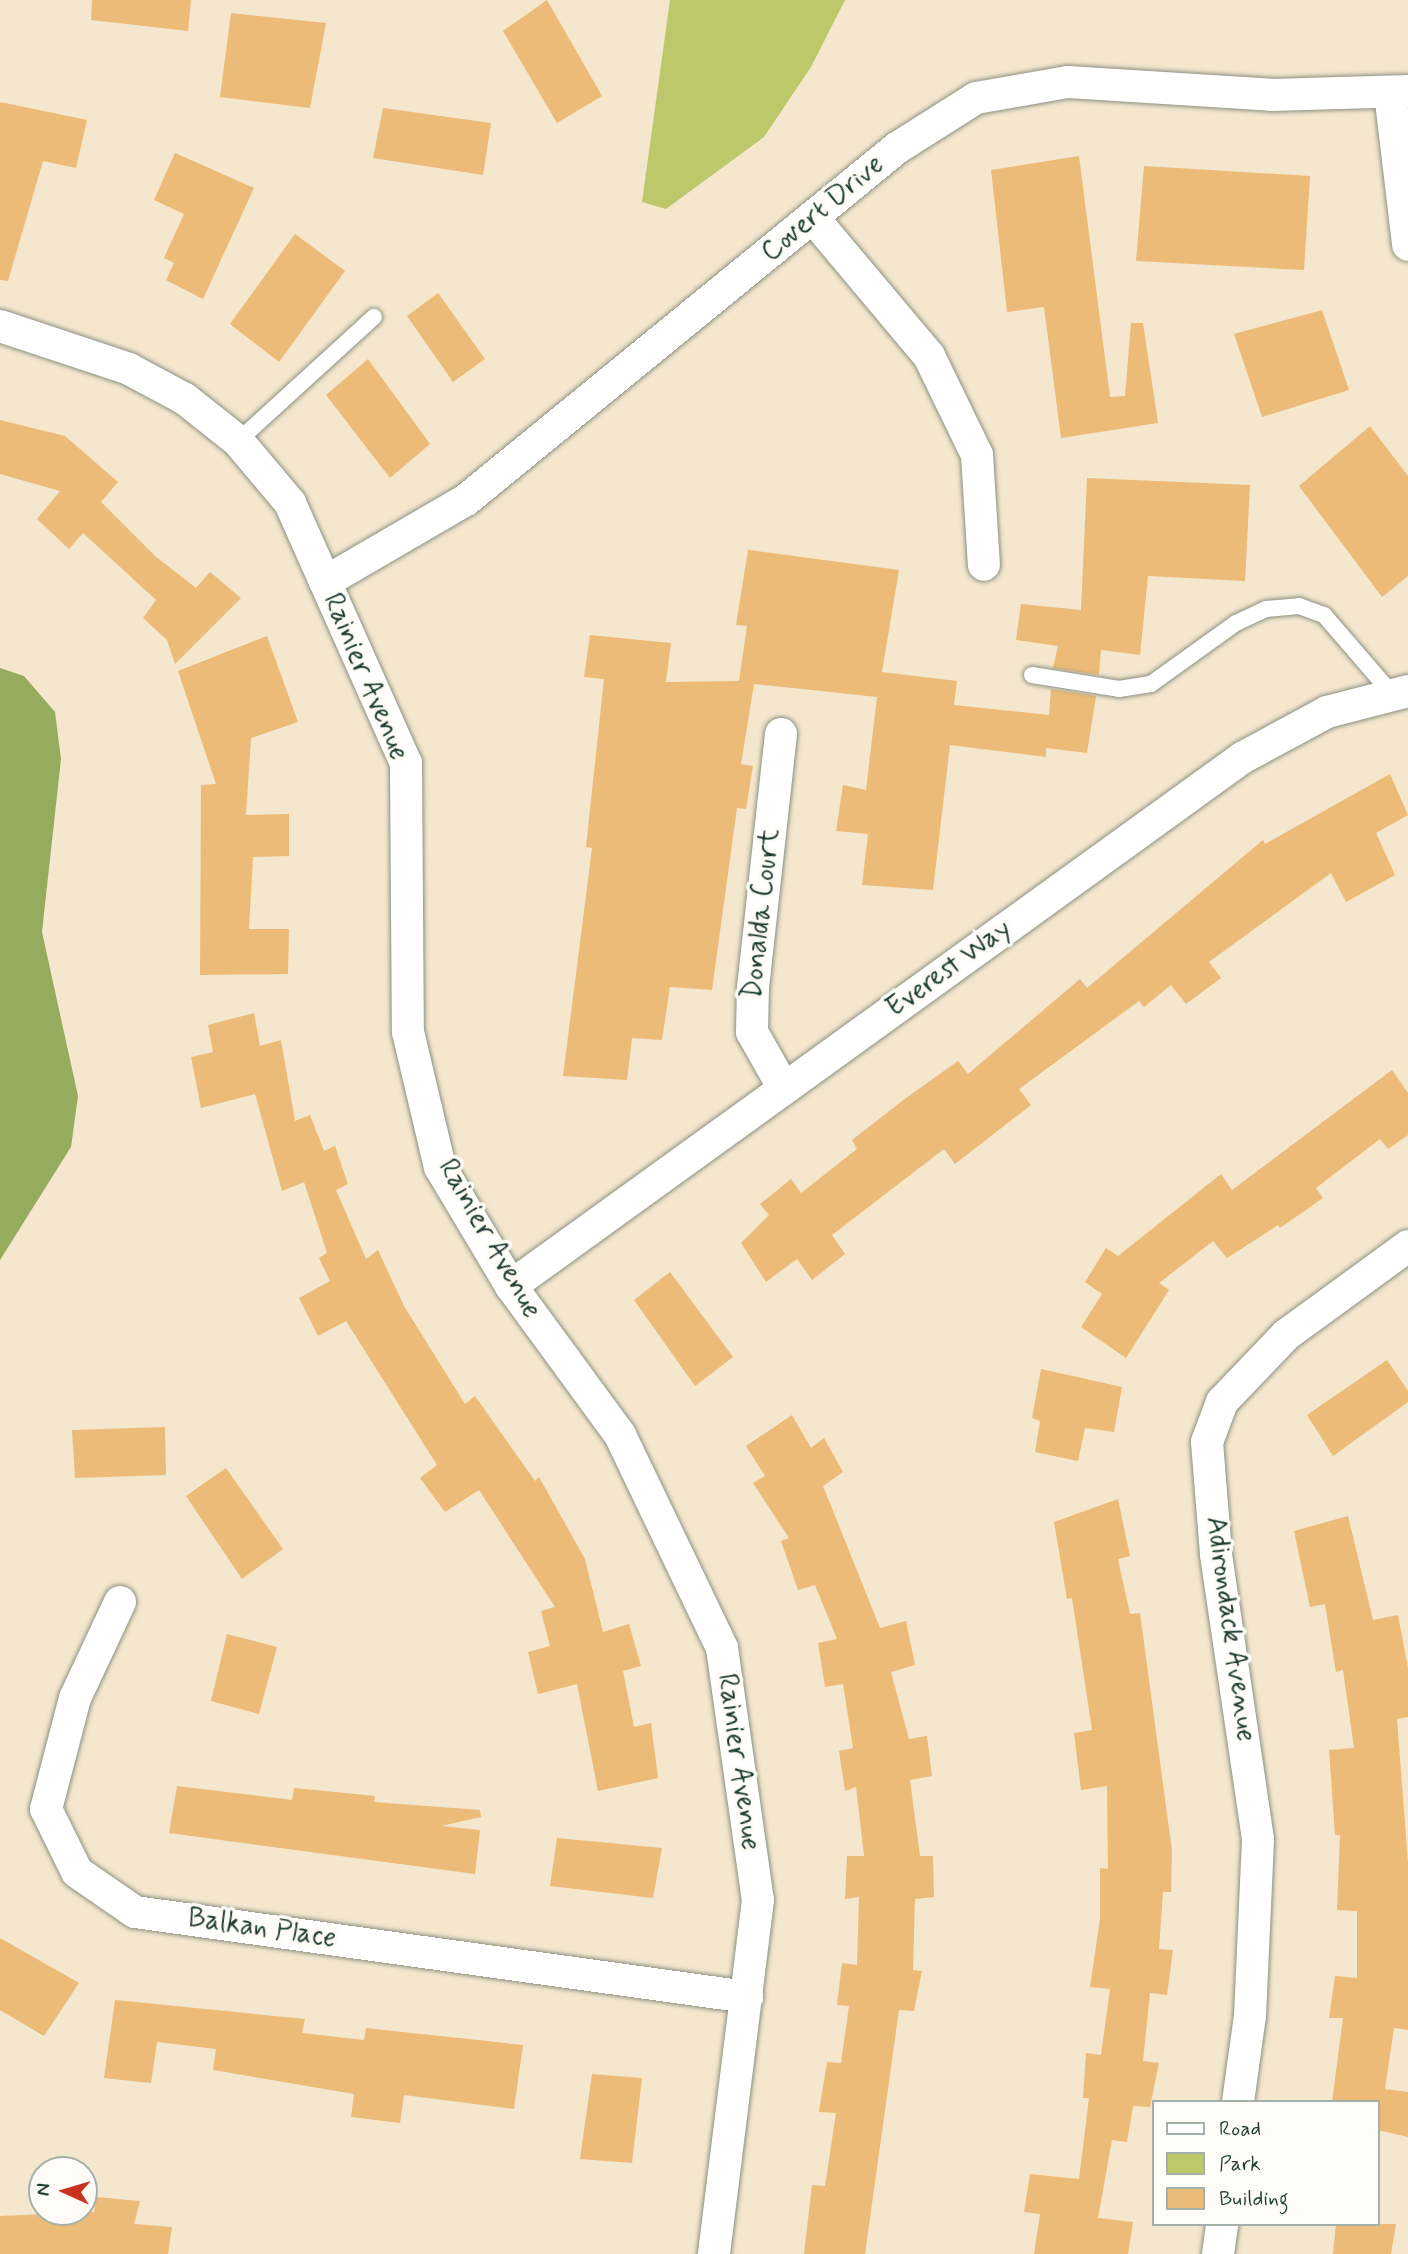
<!DOCTYPE html>
<style>
body{margin:0}
#map{position:relative;width:1408px;height:2254px;overflow:hidden;background:#f5e6ce;font-family:Mynerve,sans-serif}
div>[style]{position:absolute}
[style*='--x']{left:calc(var(--x)*1px);top:calc(var(--y)*1px);width:calc(var(--w)*1px);rotate:calc(var(--a)*1deg)}
.green>*{inset:0;background:#bcc86a}
.forest>*{inset:0;background:#95ac5e}
.building>*{inset:0;background:#ebbb77}
.roads{filter:drop-shadow(0 0 2px #8a9281) drop-shadow(0 0 2px #8a9281)}
.service>*{height:16px;margin:-8px;padding:0 8px;transform-origin:8px;border-radius:8px;background:#fff}
.minor>*{height:32px;margin:-16px;padding:0 16px;transform-origin:16px;border-radius:16px;background:#fff}
span{translate:-50% -50%;white-space:nowrap;text-align:center;line-height:1.15;-webkit-text-stroke:7px #fdfcf7;paint-order:stroke}
.street-label{font-size:28px;color:#1f3d34}
.legend{position:absolute;left:1152px;top:2100px;width:228px;height:126px;box-sizing:border-box;background:#fdfcf7;border:2px solid #a4b0a9;margin:0;padding:9px 12px;list-style:none;font-size:21px;color:#1f3d34}
.legend li{display:flex;align-items:center;gap:14px;height:35px}
.legend b{width:35px;border:2px solid #a4b0a9}
.north{position:absolute;left:28px;top:2156px;width:70px;height:70px;box-sizing:border-box;background:#fdfcf7;border:2px solid #a4b0a9;border-radius:50%;rotate:274deg;font-size:19px;font-weight:700;line-height:28px;text-align:center;color:#1f3d34}
.north::after{content:'';display:block;margin:auto;width:24px;height:32px;background:#c8321e;clip-path:polygon(50% 0,100% 100%,50% 72%,0 100%)}
</style>
<div id="map">
<div class="green">
<div style="clip-path:polygon(670px 0,845px 0,811px 67px,764px 137px,666px 209px,642px 202px)"></div>
</div>
<div class="forest">
<div style="clip-path:polygon(0 668px,24px 676px,55px 712px,61px 759px,42px 932px,78px 1096px,71px 1147px,0 1260px)"></div>
</div>
<div class="building">
<div style="clip-path:polygon(92px 0,191px 0,188px 31px,91px 20px)"></div>
<div style="clip-path:polygon(547px 0,602px 96px,557px 123px,503px 31px)"></div>
<div style="clip-path:polygon(231px 13px,326px 23px,310px 108px,220px 97px)"></div>
<div style="clip-path:polygon(0 102px,87px 120px,76px 168px,43px 161px,8px 281px,0 280px)"></div>
<div style="clip-path:polygon(383px 108px,491px 123px,483px 175px,373px 158px)"></div>
<div style="clip-path:polygon(175px 153px,254px 188px,203px 299px,166px 280px,174px 263px,164px 258px,184px 214px,154px 200px)"></div>
<div style="clip-path:polygon(1079px 156px,1110px 397px,1125px 396px,1131px 323px,1143px 323px,1158px 423px,1061px 438px,1044px 307px,1007px 312px,991px 170px)"></div>
<div style="clip-path:polygon(1144px 166px,1310px 176px,1304px 270px,1136px 261px)"></div>
<div style="clip-path:polygon(295px 234px,345px 271px,279px 362px,230px 324px)"></div>
<div style="clip-path:polygon(438px 293px,485px 359px,453px 382px,407px 316px)"></div>
<div style="clip-path:polygon(1322px 310px,1349px 390px,1262px 417px,1234px 334px)"></div>
<div style="clip-path:polygon(368px 359px,430px 444px,390px 478px,326px 395px)"></div>
<div style="clip-path:polygon(0 420px,65px 436px,118px 482px,101px 502px,155px 556px,196px 588px,210px 572px,241px 598px,175px 664px,167px 640px,143px 618px,156px 600px,83px 533px,69px 549px,37px 519px,60px 491px,0 474px)"></div>
<div style="clip-path:polygon(1370px 426px,1408px 476px,1408px 576px,1382px 597px,1299px 486px)"></div>
<div style="clip-path:polygon(1087px 478px,1250px 485px,1245px 581px,1148px 576px,1140px 655px,1101px 650px,1099px 675px,1053px 668px,1058px 646px,1016px 640px,1021px 604px,1081px 610px)"></div>
<div style="clip-path:polygon(748px 550px,899px 570px,882px 672px,957px 681px,954px 705px,1049px 715px,1051px 689px,1096px 696px,1087px 753px,1046px 748px,1046px 757px,950px 745px,933px 890px,862px 885px,868px 834px,836px 831px,843px 785px,866px 790px,877px 697px,754px 684px,741px 764px,753px 766px,746px 809px,737px 808px,712px 990px,670px 987px,662px 1040px,632px 1038px,627px 1080px,563px 1076px,592px 848px,586px 847px,604px 679px,584px 677px,590px 635px,671px 643px,666px 682px,739px 681px,747px 626px,736px 625px)"></div>
<div style="clip-path:polygon(267px 636px,298px 722px,251px 738px,246px 815px,289px 814px,289px 856px,253px 857px,249px 929px,289px 929px,288px 974px,200px 975px,201px 785px,216px 784px,178px 671px)"></div>
<div style="clip-path:polygon(1390px 774px,1408px 815px,1376px 833px,1395px 875px,1346px 902px,1331px 873px,1209px 962px,1221px 978px,1186px 1004px,1171px 985px,1144px 1007px,1139px 1001px,1019px 1089px,1031px 1105px,955px 1164px,944px 1149px,832px 1235px,845px 1254px,812px 1280px,797px 1259px,766px 1282px,741px 1243px,769px 1215px,760px 1204px,791px 1179px,801px 1193px,857px 1149px,852px 1140px,906px 1098px,958px 1061px,968px 1074px,1080px 979px,1087px 988px,1263px 840px,1265px 844px)"></div>
<div style="clip-path:polygon(254px 1013px,260px 1046px,281px 1040px,295px 1121px,310px 1115px,324px 1151px,335px 1146px,348px 1184px,336px 1190px,366px 1259px,378px 1250px,404px 1306px,465px 1404px,475px 1396px,535px 1481px,539px 1477px,585px 1559px,603px 1632px,629px 1624px,641px 1666px,623px 1671px,634px 1727px,651px 1723px,658px 1778px,598px 1791px,577px 1684px,538px 1694px,528px 1652px,550px 1646px,541px 1611px,555px 1607px,479px 1490px,445px 1512px,420px 1478px,437px 1465px,346px 1321px,318px 1336px,299px 1298px,330px 1281px,319px 1258px,327px 1253px,304px 1182px,282px 1191px,255px 1094px,201px 1108px,191px 1057px,213px 1052px,208px 1025px)"></div>
<div style="clip-path:polygon(1392px 1070px,1408px 1093px,1408px 1135px,1388px 1149px,1380px 1139px,1316px 1188px,1323px 1198px,1280px 1228px,1278px 1225px,1227px 1258px,1213px 1241px,1159px 1283px,1169px 1290px,1126px 1358px,1081px 1327px,1102px 1294px,1085px 1282px,1106px 1248px,1118px 1256px,1221px 1174px,1232px 1190px)"></div>
<div style="clip-path:polygon(670px 1272px,733px 1357px,695px 1386px,634px 1300px)"></div>
<div style="clip-path:polygon(1387px 1360px,1408px 1391px,1408px 1402px,1333px 1456px,1307px 1415px)"></div>
<div style="clip-path:polygon(1041px 1369px,1122px 1387px,1114px 1432px,1085px 1428px,1078px 1461px,1035px 1452px,1040px 1421px,1032px 1418px)"></div>
<div style="clip-path:polygon(792px 1415px,811px 1448px,824px 1438px,843px 1472px,823px 1486px,880px 1628px,906px 1621px,915px 1665px,891px 1672px,909px 1739px,927px 1736px,932px 1776px,910px 1780px,920px 1856px,933px 1856px,934px 1897px,915px 1899px,913px 1970px,922px 1971px,914px 2011px,899px 2010px,865px 2254px,804px 2254px,812px 2185px,825px 2186px,836px 2113px,819px 2112px,827px 2062px,841px 2063px,849px 2006px,837px 2005px,842px 1963px,857px 1965px,859px 1897px,845px 1899px,847px 1856px,864px 1856px,856px 1787px,845px 1791px,839px 1751px,853px 1748px,843px 1684px,825px 1687px,818px 1643px,837px 1639px,815px 1585px,798px 1590px,781px 1541px,789px 1538px,753px 1483px,765px 1476px,746px 1446px)"></div>
<div style="clip-path:polygon(165px 1427px,166px 1475px,75px 1478px,72px 1430px)"></div>
<div style="clip-path:polygon(226px 1468px,283px 1549px,242px 1579px,186px 1496px)"></div>
<div style="clip-path:polygon(1118px 1499px,1130px 1556px,1118px 1559px,1130px 1614px,1140px 1613px,1172px 1851px,1171px 1892px,1163px 1892px,1159px 1949px,1173px 1950px,1167px 1995px,1150px 1993px,1143px 2061px,1159px 2063px,1150px 2107px,1133px 2106px,1127px 2142px,1112px 2140px,1098px 2218px,1133px 2222px,1128px 2254px,1034px 2254px,1040px 2214px,1024px 2212px,1030px 2174px,1079px 2179px,1089px 2098px,1083px 2098px,1086px 2053px,1101px 2055px,1110px 1989px,1090px 1987px,1100px 1919px,1100px 1868px,1108px 1869px,1107px 1786px,1081px 1790px,1074px 1733px,1092px 1730px,1072px 1598px,1067px 1599px,1054px 1522px)"></div>
<div style="clip-path:polygon(1348px 1516px,1373px 1620px,1398px 1615px,1408px 1668px,1408px 1717px,1397px 1719px,1408px 1863px,1408px 2030px,1394px 2028px,1385px 2089px,1408px 2092px,1408px 2137px,1378px 2130px,1378px 2102px,1332px 2102px,1343px 2018px,1329px 2018px,1335px 1976px,1357px 1978px,1357px 1911px,1337px 1910px,1340px 1835px,1335px 1835px,1329px 1750px,1354px 1748px,1343px 1670px,1336px 1672px,1325px 1604px,1310px 1607px,1294px 1531px)"></div>
<div style="clip-path:polygon(227px 1634px,277px 1647px,259px 1714px,211px 1701px)"></div>
<div style="clip-path:polygon(177px 1786px,292px 1800px,294px 1788px,375px 1796px,374px 1802px,480px 1810px,481px 1817px,441px 1826px,480px 1830px,475px 1874px,169px 1833px)"></div>
<div style="clip-path:polygon(557px 1838px,662px 1848px,653px 1898px,550px 1886px)"></div>
<div style="clip-path:polygon(0 1938px,79px 1983px,44px 2036px,0 2010px)"></div>
<div style="clip-path:polygon(115px 2000px,305px 2019px,302px 2033px,364px 2040px,366px 2028px,523px 2045px,514px 2109px,404px 2095px,400px 2123px,351px 2117px,354px 2094px,213px 2070px,216px 2049px,157px 2042px,151px 2083px,104px 2078px)"></div>
<div style="clip-path:polygon(592px 2074px,642px 2078px,632px 2163px,580px 2159px)"></div>
<div style="clip-path:polygon(96px 2197px,140px 2201px,134px 2224px,172px 2227px,168px 2254px,0 2254px,0 2216px,94px 2212px)"></div>
<div style="clip-path:polygon(1336px 2224px,1396px 2224px,1391px 2254px,1333px 2254px)"></div>
</div>
<div class="roads">
<div class="service">
<div style="--x:238;--y:441;--w:184;--a:-42.4"></div>
<div style="--x:1032;--y:675;--w:88;--a:9.1"></div>
<div style="--x:1119;--y:689;--w:32;--a:-9"></div>
<div style="--x:1151;--y:684;--w:105;--a:-35.7"></div>
<div style="--x:1236;--y:623;--w:33;--a:-25"></div>
<div style="--x:1266;--y:609;--w:33;--a:-5"></div>
<div style="--x:1299;--y:606;--w:27;--a:20"></div>
<div style="--x:1324;--y:615;--w:106;--a:49.2"></div>
</div>
<div class="minor">
<div style="--x:1390;--y:93;--w:153;--a:83.2"></div>
<div style="--x:814;--y:219;--w:179;--a:50"></div>
<div style="--x:929;--y:356;--w:110;--a:64.1"></div>
<div style="--x:977;--y:455;--w:110;--a:86.4"></div>
<div style="--x:0;--y:326;--w:136;--a:18.4"></div>
<div style="--x:129;--y:369;--w:64;--a:28.2"></div>
<div style="--x:185;--y:399;--w:68;--a:38.4"></div>
<div style="--x:238;--y:441;--w:81;--a:50"></div>
<div style="--x:290;--y:503;--w:285;--a:66"></div>
<div style="--x:406;--y:763;--w:269;--a:89.6"></div>
<div style="--x:408;--y:1032;--w:139;--a:76.7"></div>
<div style="--x:440;--y:1167;--w:139;--a:59.2"></div>
<div style="--x:511;--y:1286;--w:185;--a:53.8"></div>
<div style="--x:620;--y:1435;--w:236;--a:64.4"></div>
<div style="--x:722;--y:1648;--w:255;--a:81.9"></div>
<div style="--x:758;--y:1900;--w:357;--a:97.1"></div>
<div style="--x:325;--y:582;--w:163;--a:-30.2"></div>
<div style="--x:466;--y:500;--w:556;--a:-39.24"></div>
<div style="--x:897;--y:148;--w:93;--a:-32.3"></div>
<div style="--x:976;--y:98;--w:93;--a:-9.9"></div>
<div style="--x:1068;--y:82;--w:204;--a:3.6"></div>
<div style="--x:1272;--y:95;--w:136;--a:-1.7"></div>
<div style="--x:781;--y:734;--w:255;--a:96.3"></div>
<div style="--x:753;--y:987;--w:45;--a:91.3"></div>
<div style="--x:752;--y:1032;--w:63;--a:60.6"></div>
<div style="--x:511;--y:1286;--w:902;--a:-35.84"></div>
<div style="--x:1242;--y:758;--w:97;--a:-28.4"></div>
<div style="--x:1327;--y:712;--w:84;--a:-14.5"></div>
<div style="--x:120;--y:1602;--w:106;--a:115.1"></div>
<div style="--x:75;--y:1698;--w:115;--a:104.6"></div>
<div style="--x:46;--y:1809;--w:70;--a:63.8"></div>
<div style="--x:77;--y:1872;--w:70;--a:34.6"></div>
<div style="--x:135;--y:1912;--w:618;--a:7.91"></div>
<div style="--x:1238;--y:2102;--w:87;--a:-82.1"></div>
<div style="--x:1250;--y:2016;--w:177;--a:-87.4"></div>
<div style="--x:1258;--y:1839;--w:288;--a:-98.4"></div>
<div style="--x:1216;--y:1554;--w:112;--a:-94.6"></div>
<div style="--x:1207;--y:1442;--w:43;--a:-69.4"></div>
<div style="--x:1222;--y:1402;--w:93;--a:-46.3"></div>
<div style="--x:1286;--y:1335;--w:151;--a:-36.1"></div>
<div style="--x:1218;--y:2254;--w:30;--a:-82"></div>
</div>
</div>
<div class="street-label">
<span style="left:823px;top:209px;rotate:-40deg">Covert Drive</span>
<span style="left:365px;top:677px;rotate:67deg">Rainier Avenue</span>
<span style="left:762px;top:914px;rotate:-84deg">Donalda Court</span>
<span style="left:949px;top:969px;rotate:-36deg">Everest Way</span>
<span style="left:489px;top:1239px;rotate:60deg">Rainier Avenue</span>
<span style="left:1230px;top:1629px;rotate:82deg">Adirondack Avenue</span>
<span style="left:738px;top:1762px;rotate:82deg">Rainier Avenue</span>
<span style="left:262px;top:1929px;rotate:8deg">Balkan Place</span>
</div>
<ul class="legend">
<li><b style="height:9px;background:#fff"></b>Road</li>
<li><b style="height:19px;background:#bcc86a"></b>Park</li>
<li><b style="height:19px;background:#ebbb77"></b>Building</li>
</ul>
<div class="north">N</div>
</div>
